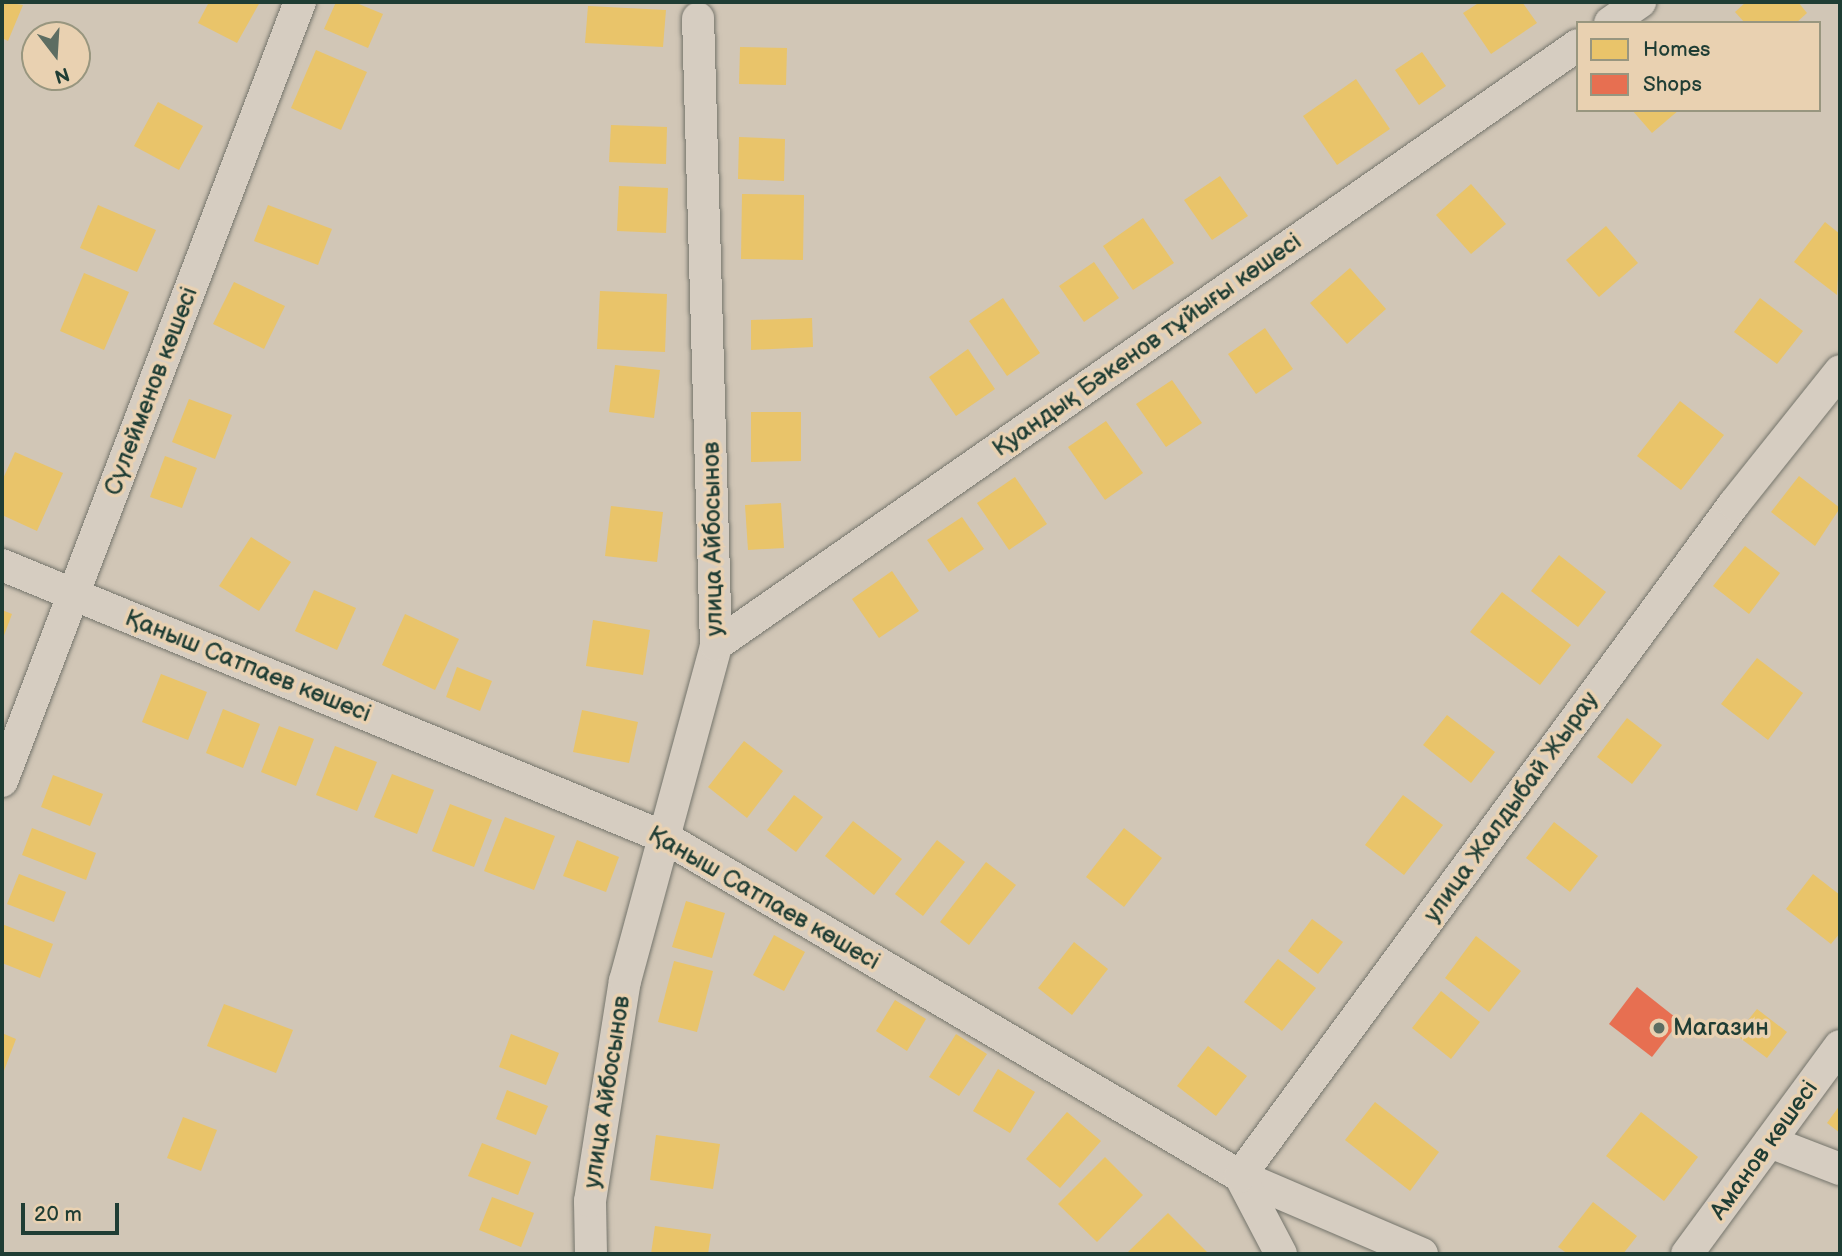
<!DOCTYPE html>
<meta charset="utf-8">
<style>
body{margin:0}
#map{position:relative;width:1842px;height:1256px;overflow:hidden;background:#d1c6b6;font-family:"Balsamiq Sans",sans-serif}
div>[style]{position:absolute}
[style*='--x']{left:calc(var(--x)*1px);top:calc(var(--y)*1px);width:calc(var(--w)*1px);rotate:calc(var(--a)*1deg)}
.homes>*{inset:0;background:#e9c46a}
.shops>*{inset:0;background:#e76f51}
.roads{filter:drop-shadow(0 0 2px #75756c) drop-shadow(0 0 2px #75756c)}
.street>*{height:32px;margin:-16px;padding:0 16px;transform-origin:16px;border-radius:16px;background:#d6cdc1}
.dots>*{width:19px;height:19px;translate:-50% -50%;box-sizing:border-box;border:4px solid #e9d1b1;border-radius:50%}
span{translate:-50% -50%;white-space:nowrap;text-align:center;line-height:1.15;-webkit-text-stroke:7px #e9d1b1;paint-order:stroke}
.street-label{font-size:24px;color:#1f3d34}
.poi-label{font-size:24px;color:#1f3d34}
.left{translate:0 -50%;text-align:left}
.frame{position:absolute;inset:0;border:4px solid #1f3d34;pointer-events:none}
.legend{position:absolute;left:1576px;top:21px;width:245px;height:91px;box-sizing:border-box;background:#e9d1b1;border:2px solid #98967f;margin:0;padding:9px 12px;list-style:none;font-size:21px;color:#1f3d34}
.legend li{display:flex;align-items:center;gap:14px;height:35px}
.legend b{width:35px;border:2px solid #98967f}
.north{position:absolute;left:21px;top:21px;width:70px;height:70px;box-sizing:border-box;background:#e9d1b1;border:2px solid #98967f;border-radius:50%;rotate:163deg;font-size:19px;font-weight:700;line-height:28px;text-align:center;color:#1f3d34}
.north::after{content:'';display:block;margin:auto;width:24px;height:32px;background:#5d6d62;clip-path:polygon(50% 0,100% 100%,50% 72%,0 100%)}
.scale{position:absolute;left:21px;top:1203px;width:98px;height:32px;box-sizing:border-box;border:4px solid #1f3d34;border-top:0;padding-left:9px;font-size:21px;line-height:24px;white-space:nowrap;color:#1f3d34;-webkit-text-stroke:5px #e9d1b1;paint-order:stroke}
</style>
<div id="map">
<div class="homes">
<div style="clip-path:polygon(2px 2px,23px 5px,8px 41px,2px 38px)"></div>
<div style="clip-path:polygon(209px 2px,260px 2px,237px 43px,198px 23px)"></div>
<div style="clip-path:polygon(336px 2px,354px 2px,383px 14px,368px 48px,324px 29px)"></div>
<div style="clip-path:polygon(1480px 2px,1522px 2px,1537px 23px,1491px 54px,1463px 13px)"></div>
<div style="clip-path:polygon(1746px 2px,1798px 2px,1807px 13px,1796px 23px,1745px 23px,1735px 12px)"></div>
<div style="clip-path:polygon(588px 6px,666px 10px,663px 47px,585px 43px)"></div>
<div style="clip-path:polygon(740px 47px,787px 48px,786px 85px,739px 84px)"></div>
<div style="clip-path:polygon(316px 50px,367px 72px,341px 130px,291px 108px)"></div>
<div style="clip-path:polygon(1422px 52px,1446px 86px,1419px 105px,1395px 70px)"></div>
<div style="clip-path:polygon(1356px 79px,1390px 129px,1337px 165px,1303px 116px)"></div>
<div style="clip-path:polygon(158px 102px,203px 126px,179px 170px,134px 146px)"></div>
<div style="clip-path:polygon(1632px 110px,1679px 110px,1652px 133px)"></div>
<div style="clip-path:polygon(611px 125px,667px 127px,666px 164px,609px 162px)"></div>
<div style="clip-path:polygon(739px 137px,785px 139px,784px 181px,738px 179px)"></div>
<div style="clip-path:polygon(1220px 176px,1248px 216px,1212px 240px,1184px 200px)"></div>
<div style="clip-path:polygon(1471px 184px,1506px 224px,1471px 254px,1436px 215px)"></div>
<div style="clip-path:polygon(619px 186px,668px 188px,666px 233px,617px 231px)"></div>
<div style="clip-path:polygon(742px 194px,804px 195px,803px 260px,741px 259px)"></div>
<div style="clip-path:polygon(98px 205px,156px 230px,137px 272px,80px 248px)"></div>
<div style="clip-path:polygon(268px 205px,332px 229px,318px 265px,254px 241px)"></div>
<div style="clip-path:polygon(1143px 218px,1174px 263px,1133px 290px,1103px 246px)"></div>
<div style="clip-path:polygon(1825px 222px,1840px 234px,1837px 295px,1794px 262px)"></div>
<div style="clip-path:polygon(1606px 226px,1638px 263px,1599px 297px,1566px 260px)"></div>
<div style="clip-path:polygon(1094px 262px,1119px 298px,1084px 322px,1059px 286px)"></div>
<div style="clip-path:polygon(1350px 268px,1386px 309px,1347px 344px,1310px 303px)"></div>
<div style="clip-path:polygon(84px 273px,129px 292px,104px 350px,60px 331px)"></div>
<div style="clip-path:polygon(234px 282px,285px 306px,264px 349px,213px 324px)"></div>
<div style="clip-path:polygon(600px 291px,667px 294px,665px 352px,597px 349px)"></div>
<div style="clip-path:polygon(1003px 298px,1040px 353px,1007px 376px,969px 321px)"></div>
<div style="clip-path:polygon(1760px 298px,1803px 331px,1777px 364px,1734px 332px)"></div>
<div style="clip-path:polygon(812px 318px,813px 347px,751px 350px,751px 320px)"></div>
<div style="clip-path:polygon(1265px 328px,1293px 369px,1256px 394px,1228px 354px)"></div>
<div style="clip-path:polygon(968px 349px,995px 389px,956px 416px,929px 377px)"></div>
<div style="clip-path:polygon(615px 365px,660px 370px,654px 418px,609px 412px)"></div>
<div style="clip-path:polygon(1172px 380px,1202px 423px,1166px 447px,1136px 404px)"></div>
<div style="clip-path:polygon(189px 399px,232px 415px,215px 459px,172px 442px)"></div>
<div style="clip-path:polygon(1680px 401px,1724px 435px,1681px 490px,1637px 456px)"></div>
<div style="clip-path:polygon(751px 412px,801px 412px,801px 461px,751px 462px)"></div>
<div style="clip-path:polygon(1106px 421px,1143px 473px,1105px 500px,1068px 447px)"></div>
<div style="clip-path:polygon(15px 452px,63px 473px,37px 531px,2px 515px,2px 481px)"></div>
<div style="clip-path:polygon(165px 456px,197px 468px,182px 508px,150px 497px)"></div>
<div style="clip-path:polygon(1799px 476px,1840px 508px,1815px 546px,1771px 512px)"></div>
<div style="clip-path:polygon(1015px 477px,1047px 524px,1009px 550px,977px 503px)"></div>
<div style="clip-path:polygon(781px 503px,784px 548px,748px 550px,745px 505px)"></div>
<div style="clip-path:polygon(611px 506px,663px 512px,657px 562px,605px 556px)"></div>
<div style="clip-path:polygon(962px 517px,984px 549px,949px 572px,927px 540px)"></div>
<div style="clip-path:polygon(251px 537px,291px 562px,259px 611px,219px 586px)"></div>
<div style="clip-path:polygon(1745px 546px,1780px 573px,1749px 614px,1713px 586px)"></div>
<div style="clip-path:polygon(1559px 555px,1606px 592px,1578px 627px,1531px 591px)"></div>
<div style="clip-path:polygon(892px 571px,919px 611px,879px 638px,852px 599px)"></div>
<div style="clip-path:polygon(314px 590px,356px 608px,337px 650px,295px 631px)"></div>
<div style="clip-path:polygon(1502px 592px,1571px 645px,1540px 685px,1470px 632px)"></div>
<div style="clip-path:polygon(2px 610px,12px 614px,2px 641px)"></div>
<div style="clip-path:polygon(405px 614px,459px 639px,435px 690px,382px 665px)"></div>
<div style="clip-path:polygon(593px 620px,650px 630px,643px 675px,586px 666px)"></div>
<div style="clip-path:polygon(1757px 658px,1803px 693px,1768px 740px,1721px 704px)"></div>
<div style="clip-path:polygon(457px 667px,492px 681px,480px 711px,446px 697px)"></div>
<div style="clip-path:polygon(161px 674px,207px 692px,188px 740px,142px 722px)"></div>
<div style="clip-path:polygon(223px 709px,260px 724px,243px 768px,206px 753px)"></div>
<div style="clip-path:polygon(582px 710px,638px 722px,629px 763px,573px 752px)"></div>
<div style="clip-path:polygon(1447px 715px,1495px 752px,1471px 783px,1423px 745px)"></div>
<div style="clip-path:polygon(1627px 718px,1662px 745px,1632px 784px,1597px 757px)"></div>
<div style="clip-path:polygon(279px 726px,314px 739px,296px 786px,261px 772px)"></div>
<div style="clip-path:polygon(744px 741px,783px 771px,747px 818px,708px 787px)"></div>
<div style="clip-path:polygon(335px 746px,377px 762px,357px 811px,316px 795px)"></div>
<div style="clip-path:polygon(392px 774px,434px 790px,417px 834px,374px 817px)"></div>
<div style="clip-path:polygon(53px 775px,103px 794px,90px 826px,41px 807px)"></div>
<div style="clip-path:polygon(794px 795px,823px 817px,796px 852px,767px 830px)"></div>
<div style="clip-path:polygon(1403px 795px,1443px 825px,1404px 875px,1365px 845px)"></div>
<div style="clip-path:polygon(450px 804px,492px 820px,474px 867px,432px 851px)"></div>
<div style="clip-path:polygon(505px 817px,555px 836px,534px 890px,484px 871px)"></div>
<div style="clip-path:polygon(853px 821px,902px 859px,874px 895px,825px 856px)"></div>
<div style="clip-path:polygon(1554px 822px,1598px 856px,1570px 892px,1526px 858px)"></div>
<div style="clip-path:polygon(32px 828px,96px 853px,86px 880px,22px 855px)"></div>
<div style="clip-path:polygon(1124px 828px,1162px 858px,1124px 907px,1086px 877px)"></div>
<div style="clip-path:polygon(577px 840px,619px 857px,606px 892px,563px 876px)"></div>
<div style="clip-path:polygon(937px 840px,965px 862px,923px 916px,895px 894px)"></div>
<div style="clip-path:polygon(986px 862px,1016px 885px,969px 945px,940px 922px)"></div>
<div style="clip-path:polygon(19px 874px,66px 892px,54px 922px,7px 904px)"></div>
<div style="clip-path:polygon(1813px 874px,1840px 895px,1840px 933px,1831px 944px,1786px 909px)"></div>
<div style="clip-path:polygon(686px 901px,725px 913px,712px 958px,672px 947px)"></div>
<div style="clip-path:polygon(1312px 919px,1343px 942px,1318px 974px,1288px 951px)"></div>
<div style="clip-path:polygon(2px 924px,53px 944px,40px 978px,2px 963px)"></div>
<div style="clip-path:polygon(774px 935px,805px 952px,784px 991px,753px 975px)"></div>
<div style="clip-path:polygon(1476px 936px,1521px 971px,1489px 1012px,1445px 978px)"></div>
<div style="clip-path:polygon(1074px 942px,1108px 969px,1072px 1015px,1038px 988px)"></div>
<div style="clip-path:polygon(1278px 959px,1316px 988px,1282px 1031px,1244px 1002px)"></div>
<div style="clip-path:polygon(674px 961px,713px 971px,697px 1032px,658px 1022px)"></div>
<div style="clip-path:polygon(1441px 991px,1480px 1022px,1451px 1059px,1412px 1028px)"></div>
<div style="clip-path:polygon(895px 1000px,926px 1019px,907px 1051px,876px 1031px)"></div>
<div style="clip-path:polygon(224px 1004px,293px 1030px,276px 1073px,207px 1046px)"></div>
<div style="clip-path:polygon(1757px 1009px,1787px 1032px,1767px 1058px,1736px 1035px)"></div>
<div style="clip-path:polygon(2px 1033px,16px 1039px,2px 1076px)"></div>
<div style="clip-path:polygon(511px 1034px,559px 1053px,546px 1085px,499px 1067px)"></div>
<div style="clip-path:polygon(956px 1034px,987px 1054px,959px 1096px,929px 1077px)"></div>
<div style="clip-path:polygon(1208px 1046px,1247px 1076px,1216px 1116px,1177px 1086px)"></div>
<div style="clip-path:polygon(998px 1069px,1035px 1092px,1010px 1133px,973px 1111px)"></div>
<div style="clip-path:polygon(507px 1090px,548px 1106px,536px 1135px,496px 1119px)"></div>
<div style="clip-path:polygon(1375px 1102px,1439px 1152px,1410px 1191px,1345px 1140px)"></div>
<div style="clip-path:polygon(1840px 1105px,1840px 1133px,1827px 1123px)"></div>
<div style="clip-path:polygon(1067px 1112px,1101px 1141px,1060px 1188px,1026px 1159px)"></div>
<div style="clip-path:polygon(1641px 1112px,1698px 1157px,1664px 1201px,1606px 1156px)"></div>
<div style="clip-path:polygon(183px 1117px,217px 1130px,201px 1171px,167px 1158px)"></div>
<div style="clip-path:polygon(656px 1135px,720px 1144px,713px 1189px,650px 1180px)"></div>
<div style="clip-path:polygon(482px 1143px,531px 1162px,518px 1195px,468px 1176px)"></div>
<div style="clip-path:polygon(1105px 1157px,1143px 1195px,1097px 1242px,1058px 1204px)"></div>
<div style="clip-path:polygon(492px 1197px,534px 1213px,521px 1247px,479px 1230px)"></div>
<div style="clip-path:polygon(1593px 1202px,1637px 1236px,1623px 1254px,1568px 1254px,1558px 1247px)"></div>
<div style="clip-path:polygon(1168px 1213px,1207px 1252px,1130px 1254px,1128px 1252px)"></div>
<div style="clip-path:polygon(655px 1226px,711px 1234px,708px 1254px,651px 1254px)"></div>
</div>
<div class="shops">
<div style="clip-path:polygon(1637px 987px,1680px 1021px,1652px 1057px,1609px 1024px)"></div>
</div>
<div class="roads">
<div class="street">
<div style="--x:1610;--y:23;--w:37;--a:-35"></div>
<div style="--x:2;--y:565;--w:716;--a:22.34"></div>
<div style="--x:664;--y:837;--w:668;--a:30.48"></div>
<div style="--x:1240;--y:1176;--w:198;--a:23.2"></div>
<div style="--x:716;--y:645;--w:1050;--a:-34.84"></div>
<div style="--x:2;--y:781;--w:834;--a:-69.07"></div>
<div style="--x:1770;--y:1142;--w:75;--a:21.1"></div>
<div style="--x:591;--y:1254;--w:53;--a:-91.1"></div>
<div style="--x:590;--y:1201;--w:223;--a:-81"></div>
<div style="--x:625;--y:981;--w:348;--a:-74.8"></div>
<div style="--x:716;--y:645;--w:627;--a:-91.64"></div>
<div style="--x:1281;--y:1254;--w:88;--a:-117.7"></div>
<div style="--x:1240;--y:1176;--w:834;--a:-53.68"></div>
<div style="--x:1734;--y:504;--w:170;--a:-51.4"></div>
<div style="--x:1687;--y:1254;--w:258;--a:-53.7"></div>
</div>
</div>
<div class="dots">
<div style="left:1659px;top:1028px;background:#5d6d62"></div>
</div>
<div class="street-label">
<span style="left:1147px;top:345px;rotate:-35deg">Қуандық Бәкенов тұйығы көшесі</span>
<span style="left:151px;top:391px;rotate:-69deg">Сүлейменов көшесі</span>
<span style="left:713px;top:539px;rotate:-91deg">улица Айбосынов</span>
<span style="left:248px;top:666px;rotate:22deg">Қаныш Сатпаев көшесі</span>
<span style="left:1511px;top:807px;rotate:-54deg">улица Жалдыбай Жырау</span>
<span style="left:764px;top:898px;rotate:30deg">Қаныш Сатпаев көшесі</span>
<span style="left:607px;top:1092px;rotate:-81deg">улица Айбосынов</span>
<span style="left:1764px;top:1150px;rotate:-54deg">Аманов көшесі</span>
</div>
<div class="poi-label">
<span class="left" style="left:1673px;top:1028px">Магазин</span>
</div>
<div class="frame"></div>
<ul class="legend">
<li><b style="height:19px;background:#e9c46a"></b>Homes</li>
<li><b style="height:19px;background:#e76f51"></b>Shops</li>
</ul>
<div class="north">N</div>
<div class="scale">20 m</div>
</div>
